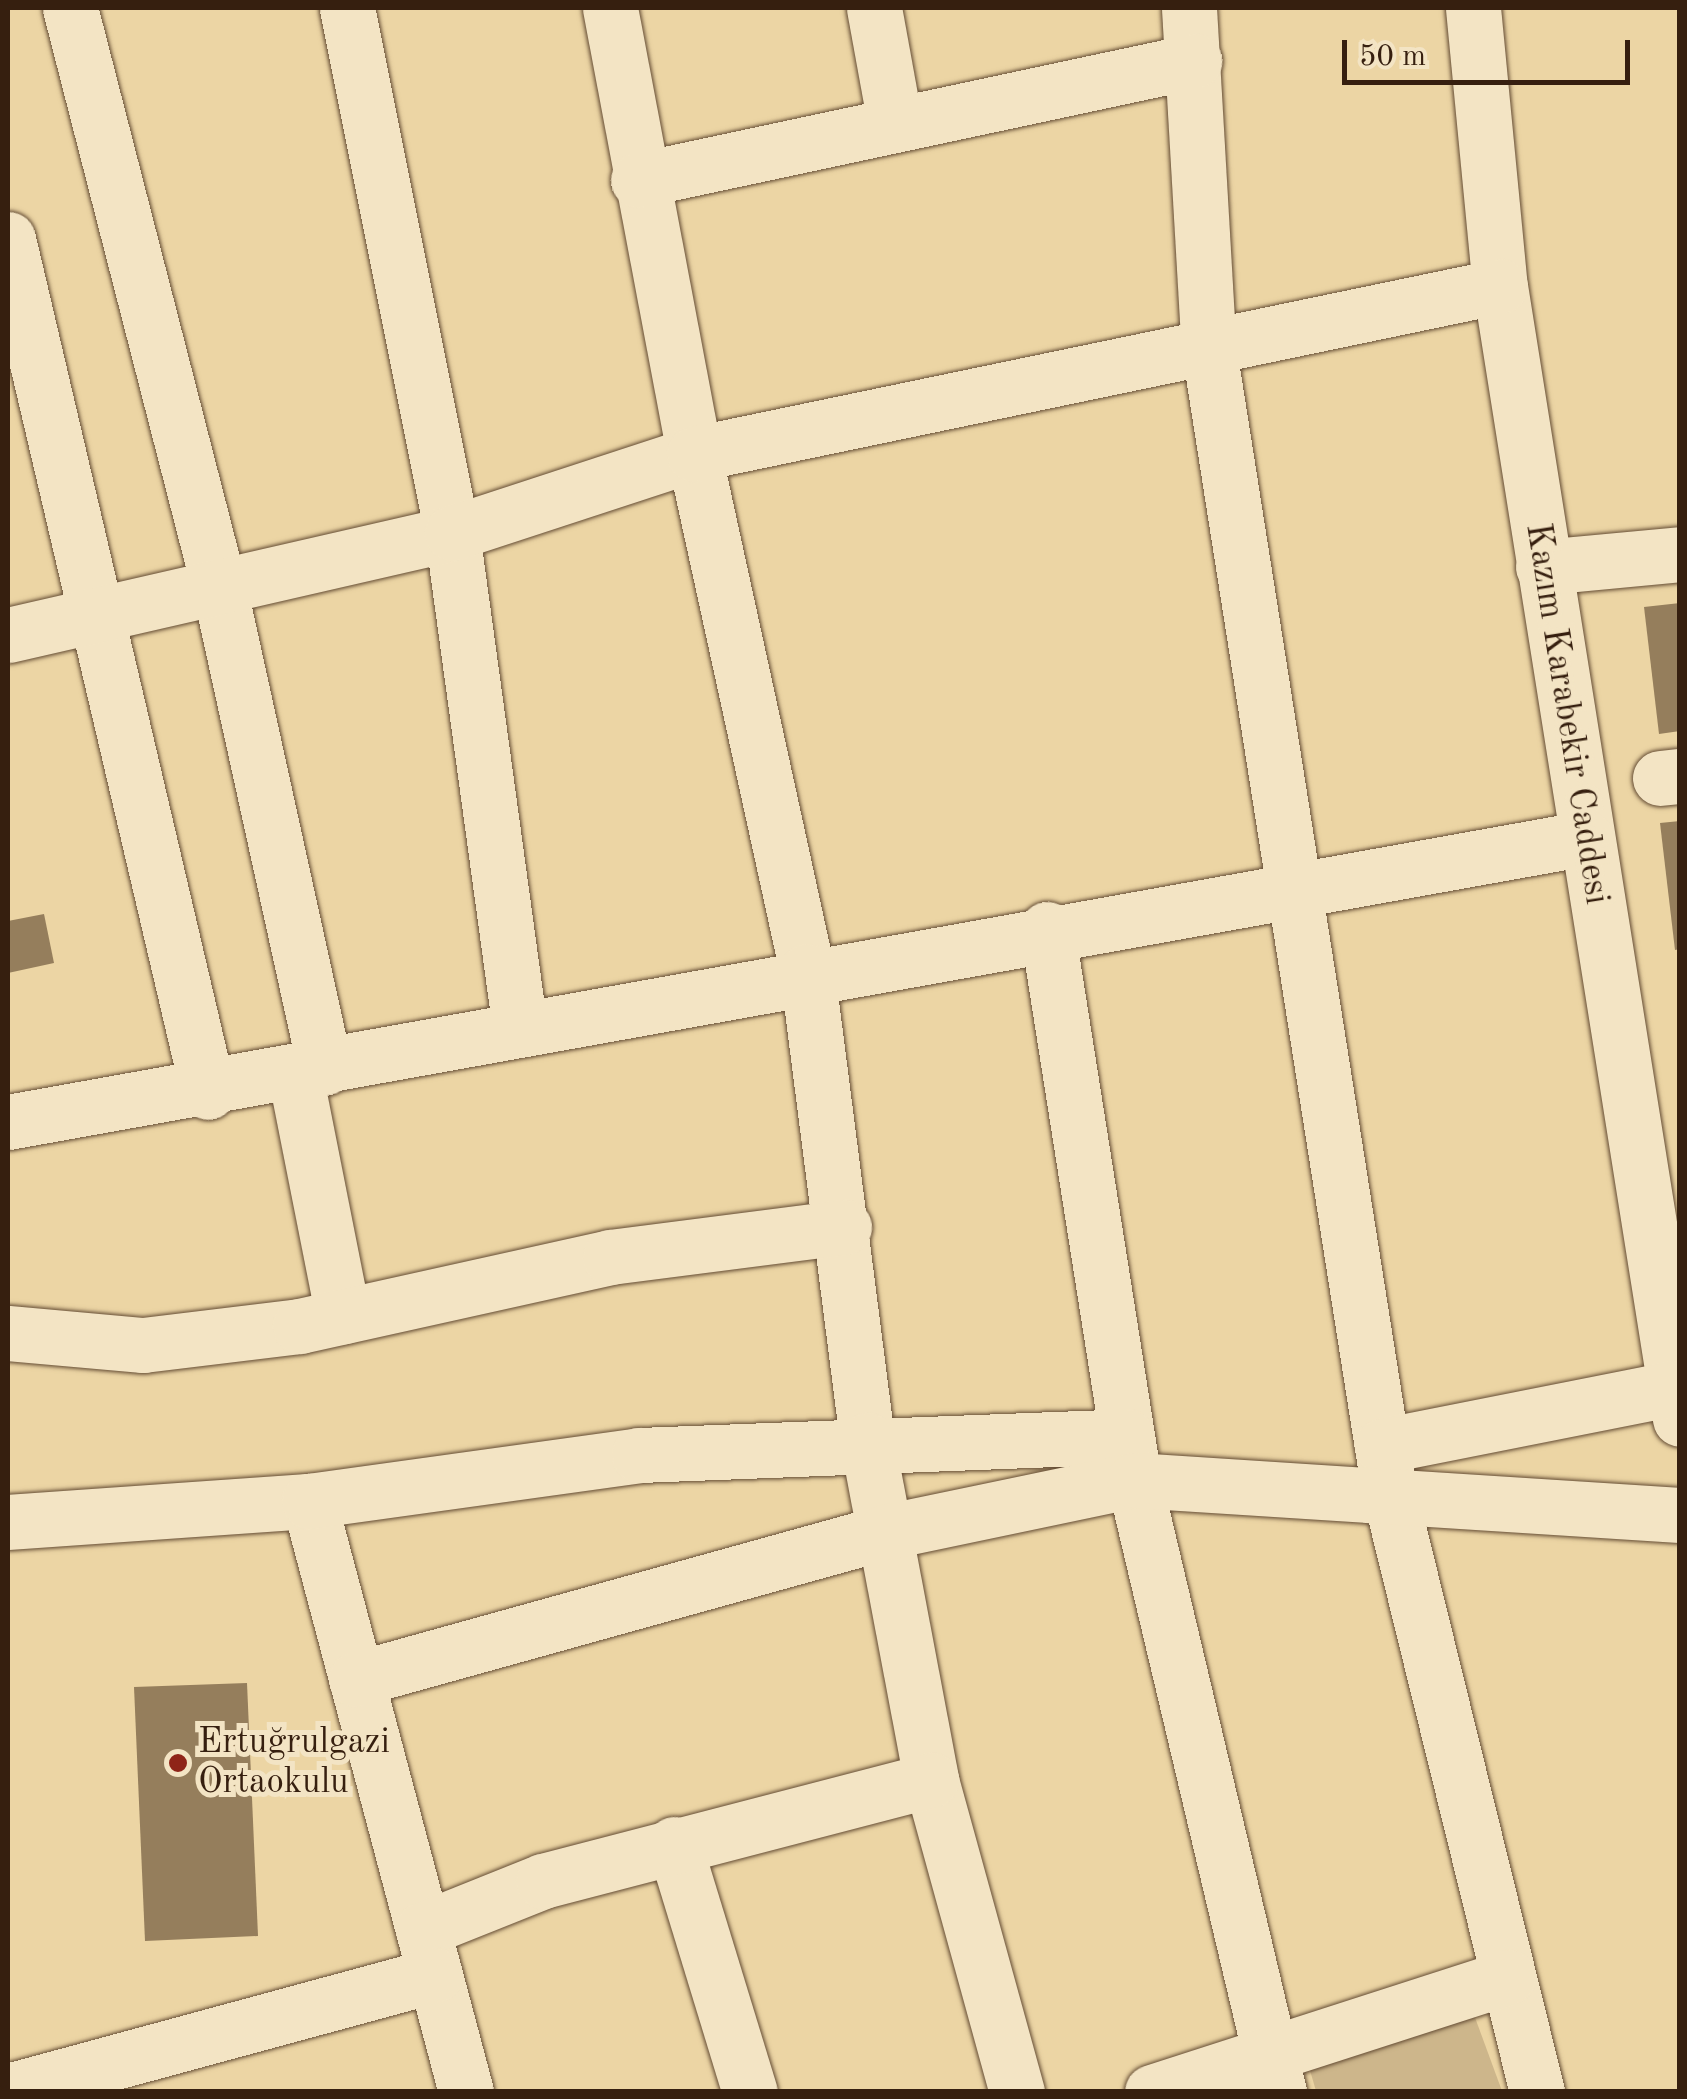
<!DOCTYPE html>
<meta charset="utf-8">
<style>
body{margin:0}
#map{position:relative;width:1687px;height:2099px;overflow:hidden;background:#ecd5a4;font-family:"Old Standard TT",serif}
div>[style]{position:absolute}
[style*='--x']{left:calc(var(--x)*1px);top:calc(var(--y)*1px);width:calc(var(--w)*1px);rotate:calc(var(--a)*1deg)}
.green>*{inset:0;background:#cdb68b}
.building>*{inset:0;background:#957e5c}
.roads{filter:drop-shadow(0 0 2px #644c34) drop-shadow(0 0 2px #644c34)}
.minor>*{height:55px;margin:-27.5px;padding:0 27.5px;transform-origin:27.5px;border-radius:27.5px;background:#f3e4c4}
.dots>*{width:28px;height:28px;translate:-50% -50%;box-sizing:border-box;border:5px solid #f3e4c4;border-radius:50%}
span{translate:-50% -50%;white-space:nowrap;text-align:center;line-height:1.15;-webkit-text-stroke:10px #f3e4c4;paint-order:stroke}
.street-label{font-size:35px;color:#361f0f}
.poi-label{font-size:35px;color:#361f0f}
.left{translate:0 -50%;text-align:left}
.frame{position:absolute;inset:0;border:10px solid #361f0f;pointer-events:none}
.scale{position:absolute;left:1342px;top:40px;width:288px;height:45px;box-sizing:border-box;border:5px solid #361f0f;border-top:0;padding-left:12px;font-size:30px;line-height:35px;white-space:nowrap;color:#361f0f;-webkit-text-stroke:8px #f3e4c4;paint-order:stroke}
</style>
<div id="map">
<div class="green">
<div style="clip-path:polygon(1473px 2012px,1502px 2091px,1316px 2091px,1307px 2060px)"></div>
</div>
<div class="building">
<div style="clip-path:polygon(1680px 603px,1680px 731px,1659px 734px,1644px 607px)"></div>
<div style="clip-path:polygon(1680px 821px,1680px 949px,1675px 950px,1660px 823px)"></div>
<div style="clip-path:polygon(44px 914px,54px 963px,8px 973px,8px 921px)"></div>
<div style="clip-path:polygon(247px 1683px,258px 1936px,145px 1941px,134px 1687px)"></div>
</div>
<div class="roads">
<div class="minor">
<div style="--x:70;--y:8;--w:602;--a:75.57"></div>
<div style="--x:220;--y:591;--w:488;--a:77.6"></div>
<div style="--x:347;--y:8;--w:535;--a:78.69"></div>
<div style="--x:452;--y:533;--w:495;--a:82.2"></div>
<div style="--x:610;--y:8;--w:454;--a:79.3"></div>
<div style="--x:694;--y:454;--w:529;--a:77.67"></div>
<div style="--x:807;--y:971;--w:473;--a:82.7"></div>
<div style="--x:867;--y:1440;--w:346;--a:79.3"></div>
<div style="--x:931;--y:1780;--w:324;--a:74.6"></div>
<div style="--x:874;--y:8;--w:118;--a:79.7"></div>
<div style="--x:1189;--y:8;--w:343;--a:86.7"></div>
<div style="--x:1209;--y:350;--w:1155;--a:81.04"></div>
<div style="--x:1389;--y:1491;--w:619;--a:76.17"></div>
<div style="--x:1473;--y:8;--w:279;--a:84.5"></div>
<div style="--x:1500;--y:286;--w:1147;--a:80.97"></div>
<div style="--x:638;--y:180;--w:569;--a:-12.08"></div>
<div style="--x:8;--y:239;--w:876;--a:76.8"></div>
<div style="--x:1543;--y:567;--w:138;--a:-5.4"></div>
<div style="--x:8;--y:635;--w:456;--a:-12.9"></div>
<div style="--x:452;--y:533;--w:255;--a:-18.1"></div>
<div style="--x:694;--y:454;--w:823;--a:-11.77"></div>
<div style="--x:1660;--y:778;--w:20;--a:-6"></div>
<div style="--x:1047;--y:929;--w:558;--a:81.03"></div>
<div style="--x:1134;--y:1480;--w:629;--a:76.67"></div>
<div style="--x:295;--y:1074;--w:247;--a:78.8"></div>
<div style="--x:8;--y:1122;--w:1603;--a:-10.2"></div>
<div style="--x:8;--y:1333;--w:136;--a:5.1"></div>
<div style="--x:143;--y:1345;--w:158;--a:-6.9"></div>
<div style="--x:300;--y:1326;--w:318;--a:-12.5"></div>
<div style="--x:610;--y:1257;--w:236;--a:-7.3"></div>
<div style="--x:1382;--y:1446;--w:299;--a:-11.2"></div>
<div style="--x:309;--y:1501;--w:611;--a:75.12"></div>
<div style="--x:8;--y:1522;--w:302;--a:-4"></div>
<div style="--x:309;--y:1501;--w:333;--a:-7.9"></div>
<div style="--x:639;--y:1455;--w:488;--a:-2.2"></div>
<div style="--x:356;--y:1679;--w:549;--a:-15.53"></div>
<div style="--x:885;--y:1532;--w:254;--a:-11.8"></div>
<div style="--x:1134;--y:1480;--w:547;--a:3.67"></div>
<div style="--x:674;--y:1844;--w:259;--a:73"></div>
<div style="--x:423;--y:1929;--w:129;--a:-21.8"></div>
<div style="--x:543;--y:1881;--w:401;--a:-14.6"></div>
<div style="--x:8;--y:2091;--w:442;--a:-15.2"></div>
<div style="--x:1152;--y:2092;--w:374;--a:-17.9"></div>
</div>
</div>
<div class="dots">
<div style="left:178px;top:1763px;background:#8f2418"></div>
</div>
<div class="street-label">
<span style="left:1566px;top:714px;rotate:81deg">Kazım Karabekir Caddesi</span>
</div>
<div class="poi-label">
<span class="left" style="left:198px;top:1763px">Ertuğrulgazi<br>Ortaokulu</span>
</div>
<div class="frame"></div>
<div class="scale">50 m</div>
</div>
